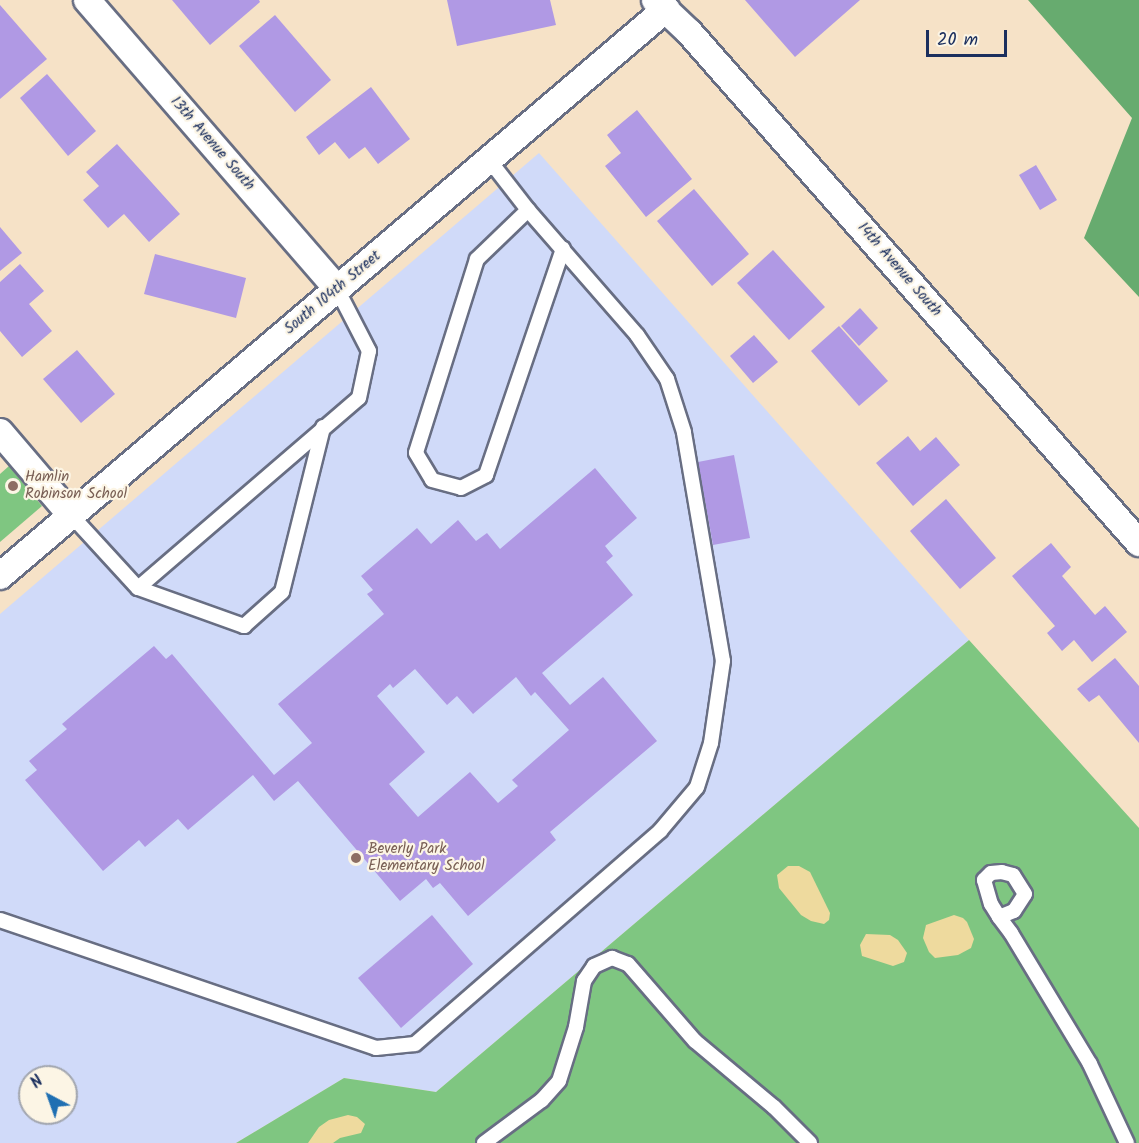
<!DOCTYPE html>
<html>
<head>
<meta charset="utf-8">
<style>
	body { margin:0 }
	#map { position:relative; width:1139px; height:1143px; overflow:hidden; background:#f6e2c7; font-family:Kalam,sans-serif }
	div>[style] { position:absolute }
	.built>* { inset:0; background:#d0daf9 }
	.green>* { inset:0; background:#7fc681 }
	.forest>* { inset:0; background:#67ab6f }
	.sand>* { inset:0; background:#eeda9e }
	.building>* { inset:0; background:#b099e4 }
	.roads { filter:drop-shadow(2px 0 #686e83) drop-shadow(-2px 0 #686e83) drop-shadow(0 2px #686e83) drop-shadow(0 -2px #686e83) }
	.lane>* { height:14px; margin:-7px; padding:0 7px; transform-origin:7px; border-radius:7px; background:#fff }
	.street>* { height:26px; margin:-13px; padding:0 13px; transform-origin:13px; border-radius:13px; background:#fff }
	.dots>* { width:16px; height:16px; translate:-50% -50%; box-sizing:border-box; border:3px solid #fcf5e5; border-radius:50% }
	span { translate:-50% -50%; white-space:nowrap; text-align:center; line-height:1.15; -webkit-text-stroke:4.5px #fcf5e5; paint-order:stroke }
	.street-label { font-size:15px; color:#1b2f5e }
	.education-label { font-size:15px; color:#785e54 }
	.left { translate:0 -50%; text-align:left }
	.north { position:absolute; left:18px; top:1065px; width:60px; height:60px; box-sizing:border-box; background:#fcf5e5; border:2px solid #a2a6af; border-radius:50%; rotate:319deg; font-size:16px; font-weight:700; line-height:24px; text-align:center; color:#1b2f5e }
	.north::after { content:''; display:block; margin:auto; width:21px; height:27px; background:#1f6fb2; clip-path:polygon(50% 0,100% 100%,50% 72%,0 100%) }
	.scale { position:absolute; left:926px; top:30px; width:81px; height:27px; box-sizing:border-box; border:3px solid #1b2f5e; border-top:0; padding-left:8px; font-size:18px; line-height:21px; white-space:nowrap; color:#1b2f5e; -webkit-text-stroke:4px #fcf5e5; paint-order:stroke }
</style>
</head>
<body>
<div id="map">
	<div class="built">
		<i style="clip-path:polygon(evenodd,539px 153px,969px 640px,436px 1092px,344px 1078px,236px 1143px,0 1143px,0 614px,539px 153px,30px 1077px,66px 1077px,66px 1113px,30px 1113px,30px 1077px)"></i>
	</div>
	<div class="green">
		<i style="clip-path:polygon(9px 466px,42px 506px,0 542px,0 474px)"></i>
		<i style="clip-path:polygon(969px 640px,1139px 828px,1139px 1143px,236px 1143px,344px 1078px,436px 1092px)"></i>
	</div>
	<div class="forest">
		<i style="clip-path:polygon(1028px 0,1139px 0,1139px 297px,1084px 238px,1132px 118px)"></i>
	</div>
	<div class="sand">
		<i style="clip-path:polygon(788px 866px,799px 866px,810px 872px,830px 913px,829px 920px,824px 924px,811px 921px,801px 915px,779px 888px,777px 875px)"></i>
		<i style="clip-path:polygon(954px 915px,963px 918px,967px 922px,974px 939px,971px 948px,958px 955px,935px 958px,929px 952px,923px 938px,926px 925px)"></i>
		<i style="clip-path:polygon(866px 934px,890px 935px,898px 940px,907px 953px,904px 962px,893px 966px,862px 956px,860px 945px)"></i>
		<i style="clip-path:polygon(348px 1115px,357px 1117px,365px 1124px,361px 1133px,340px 1138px,333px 1143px,308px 1143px,319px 1127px,329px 1120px)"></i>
	</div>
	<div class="building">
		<i style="clip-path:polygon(172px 0,259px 0,260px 2px,210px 45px)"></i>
		<i style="clip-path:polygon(447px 0,550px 0,556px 25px,457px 46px)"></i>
		<i style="clip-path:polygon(745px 0,860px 0,795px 57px)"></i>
		<i style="clip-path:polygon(0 5px,47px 59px,0 99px)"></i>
		<i style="clip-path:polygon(275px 15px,331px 80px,295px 112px,239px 46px)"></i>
		<i style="clip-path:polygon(47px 74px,96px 131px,68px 156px,20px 98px)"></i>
		<i style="clip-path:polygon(371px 87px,410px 139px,378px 164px,365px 147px,349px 159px,335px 142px,319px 155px,306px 137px)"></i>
		<i style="clip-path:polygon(637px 110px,692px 179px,646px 217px,605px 166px,621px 153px,607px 135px)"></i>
		<i style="clip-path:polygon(117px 144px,180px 214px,149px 242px,124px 214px,108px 228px,83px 200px,99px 186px,86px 172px)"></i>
		<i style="clip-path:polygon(1036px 165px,1057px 200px,1040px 210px,1019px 175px)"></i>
		<i style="clip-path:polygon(694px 189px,749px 254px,712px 286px,657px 221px)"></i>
		<i style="clip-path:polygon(0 227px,22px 253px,0 271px)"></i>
		<i style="clip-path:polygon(773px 250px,825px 307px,789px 340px,737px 283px)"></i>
		<i style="clip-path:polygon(155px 254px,246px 278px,236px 318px,144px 294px)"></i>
		<i style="clip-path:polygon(20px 264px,44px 291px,29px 304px,52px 331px,22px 357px,0 331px,0 282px)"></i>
		<i style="clip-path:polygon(860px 308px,878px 328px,859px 346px,841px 326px)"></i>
		<i style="clip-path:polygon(839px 326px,888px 381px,859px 406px,811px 351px)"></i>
		<i style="clip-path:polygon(754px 335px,778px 362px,753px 383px,730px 356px)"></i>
		<i style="clip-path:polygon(77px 350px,115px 394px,81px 423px,43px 379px)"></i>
		<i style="clip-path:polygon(908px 436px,920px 451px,936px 437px,960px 465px,913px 506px,876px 463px)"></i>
		<i style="clip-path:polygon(734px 455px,750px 538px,713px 545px,698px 462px)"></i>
		<i style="clip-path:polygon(evenodd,595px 468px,637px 518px,605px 546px,613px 556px,606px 562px,633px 595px,542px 673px,570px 705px,603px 677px,657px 741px,550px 832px,556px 840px,468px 916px,440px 883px,433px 888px,426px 879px,400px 901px,298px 781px,274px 801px,253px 775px,188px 830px,178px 819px,145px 847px,139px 840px,103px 871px,25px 780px,37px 770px,29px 761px,67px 729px,62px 724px,154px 646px,166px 659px,172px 654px,274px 775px,312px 743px,278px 704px,384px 614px,367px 594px,373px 590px,361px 576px,417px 528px,431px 544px,458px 520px,476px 541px,487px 533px,500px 549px,595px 468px,415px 669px,447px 705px,457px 696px,473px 714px,516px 677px,531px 696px,535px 692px,569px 730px,512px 780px,518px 786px,498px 803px,470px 772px,418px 817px,389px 784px,425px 752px,377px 696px,390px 684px,393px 688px,415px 669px)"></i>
		<i style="clip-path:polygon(946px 499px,996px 558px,960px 589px,910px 531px)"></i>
		<i style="clip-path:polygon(1051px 543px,1071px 567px,1062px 576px,1095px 615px,1105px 606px,1127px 632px,1092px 662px,1074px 640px,1062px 651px,1047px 633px,1055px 626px,1012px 576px)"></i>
		<i style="clip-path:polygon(1115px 658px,1139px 686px,1139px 743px,1099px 695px,1089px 702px,1077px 689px)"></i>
		<i style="clip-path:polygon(432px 915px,473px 964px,401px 1028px,358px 978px)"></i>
	</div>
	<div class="roads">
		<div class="lane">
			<i style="left:528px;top:210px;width:71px;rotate:136.1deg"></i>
			<i style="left:477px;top:259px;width:203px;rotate:107.5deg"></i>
			<i style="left:416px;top:453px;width:31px;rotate:59deg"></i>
			<i style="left:432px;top:480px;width:30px;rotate:15deg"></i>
			<i style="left:461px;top:488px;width:28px;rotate:-27deg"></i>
			<i style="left:486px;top:475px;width:239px;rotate:-71.2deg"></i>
			<i style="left:71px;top:515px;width:99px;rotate:47.5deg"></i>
			<i style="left:138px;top:588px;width:291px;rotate:-40.7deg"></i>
			<i style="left:359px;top:398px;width:48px;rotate:-78deg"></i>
			<i style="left:369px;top:351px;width:70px;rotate:-117.3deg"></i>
			<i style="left:138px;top:588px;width:113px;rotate:19.7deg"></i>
			<i style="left:244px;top:626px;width:51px;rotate:-41.8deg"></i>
			<i style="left:282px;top:592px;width:170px;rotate:-76deg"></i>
			<i style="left:999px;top:917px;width:16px;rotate:-22deg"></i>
			<i style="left:1014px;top:911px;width:20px;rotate:-57deg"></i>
			<i style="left:1025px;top:894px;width:22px;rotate:-122deg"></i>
			<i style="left:1013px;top:875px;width:11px;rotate:-165deg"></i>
			<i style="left:1002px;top:872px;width:11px;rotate:175deg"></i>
			<i style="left:991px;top:873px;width:10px;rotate:135deg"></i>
			<i style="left:984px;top:880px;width:25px;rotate:74deg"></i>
			<i style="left:991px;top:904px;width:15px;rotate:58deg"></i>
			<i style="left:999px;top:917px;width:20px;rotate:53deg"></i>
			<i style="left:1011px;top:933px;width:153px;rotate:58.9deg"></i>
			<i style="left:1090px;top:1064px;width:87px;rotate:64.9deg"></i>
			<i style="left:0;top:920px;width:397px;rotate:18.8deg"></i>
			<i style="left:376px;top:1048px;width:39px;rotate:-6deg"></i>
			<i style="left:415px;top:1044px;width:325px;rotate:-41deg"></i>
			<i style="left:660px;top:831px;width:57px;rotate:-49.9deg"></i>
			<i style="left:697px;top:787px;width:46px;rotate:-72.3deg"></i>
			<i style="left:711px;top:743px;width:83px;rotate:-81.7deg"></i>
			<i style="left:723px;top:661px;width:232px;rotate:-99.7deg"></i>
			<i style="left:684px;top:432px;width:56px;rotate:-107.8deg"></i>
			<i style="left:667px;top:379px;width:53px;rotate:-124.3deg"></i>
			<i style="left:637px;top:335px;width:166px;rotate:-131.1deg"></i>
			<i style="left:528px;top:210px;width:62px;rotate:-127.8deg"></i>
			<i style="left:484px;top:1143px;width:72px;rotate:-36.6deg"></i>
			<i style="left:542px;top:1100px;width:25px;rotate:-48deg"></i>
			<i style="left:559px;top:1081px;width:57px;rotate:-72.5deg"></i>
			<i style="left:576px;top:1027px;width:47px;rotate:-80.1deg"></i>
			<i style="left:584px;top:981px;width:18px;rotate:-56deg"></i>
			<i style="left:594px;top:966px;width:20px;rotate:-24deg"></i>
			<i style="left:612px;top:958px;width:17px;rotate:21deg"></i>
			<i style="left:628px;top:964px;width:102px;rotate:49deg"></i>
			<i style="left:695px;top:1041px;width:103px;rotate:39.9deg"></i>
			<i style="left:774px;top:1107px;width:51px;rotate:45deg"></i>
		</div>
		<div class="street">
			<i style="left:87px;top:0;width:382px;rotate:49.1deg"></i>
			<i style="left:655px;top:0;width:47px;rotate:43.3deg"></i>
			<i style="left:689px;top:32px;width:681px;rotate:48.63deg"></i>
			<i style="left:0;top:432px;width:109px;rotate:49.5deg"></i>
			<i style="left:0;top:576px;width:875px;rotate:-40.41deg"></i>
		</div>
	</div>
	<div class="dots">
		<i style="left:13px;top:486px;background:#8d6e63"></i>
		<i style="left:356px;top:858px;background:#8d6e63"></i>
	</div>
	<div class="street-label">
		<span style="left:212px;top:144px;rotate:49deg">13th Avenue South</span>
		<span style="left:899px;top:270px;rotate:49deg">14th Avenue South</span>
		<span style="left:333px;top:293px;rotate:-40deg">South 104th Street</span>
	</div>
	<div class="education-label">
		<span class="left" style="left:25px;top:486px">Hamlin<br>Robinson School</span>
		<span class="left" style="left:368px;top:858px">Beverly Park<br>Elementary School</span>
	</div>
	<div class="north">N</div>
	<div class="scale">20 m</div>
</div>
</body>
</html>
